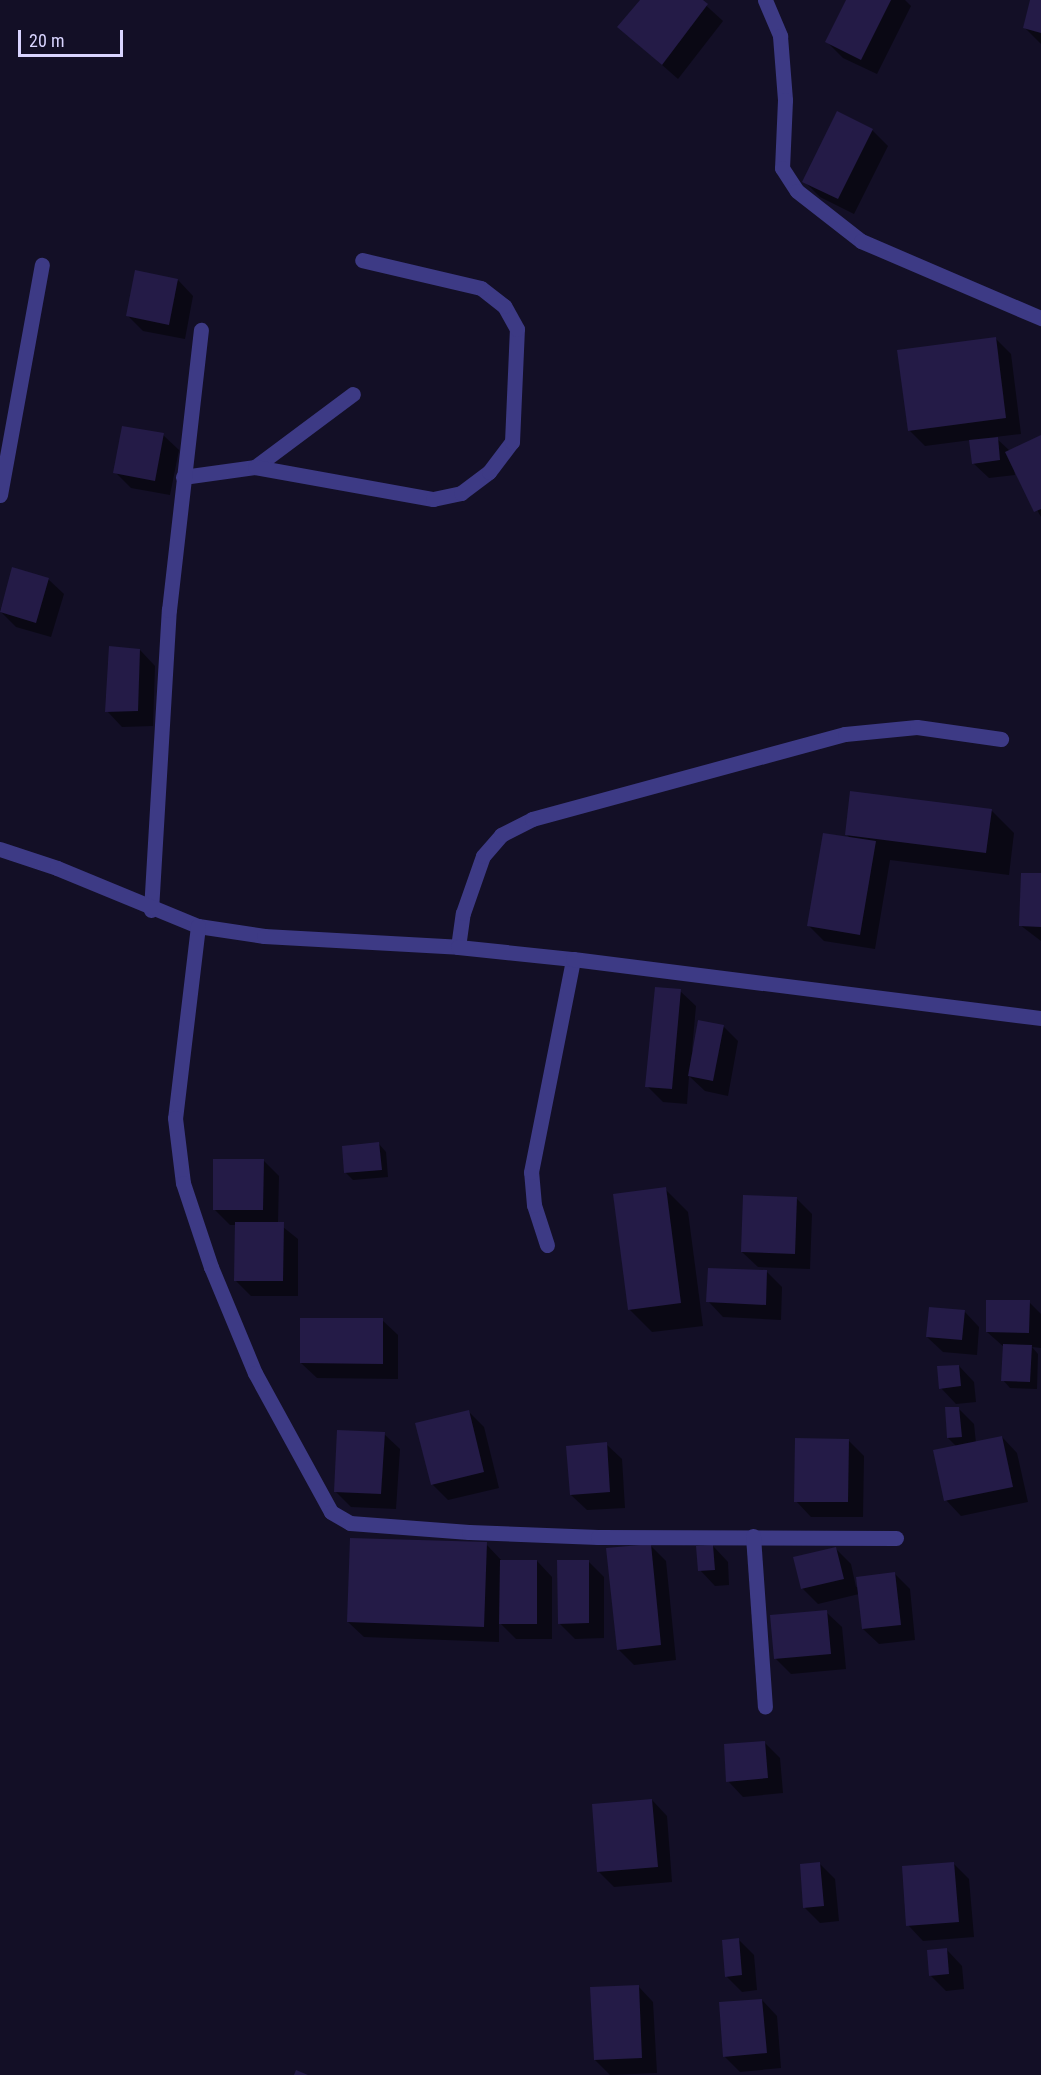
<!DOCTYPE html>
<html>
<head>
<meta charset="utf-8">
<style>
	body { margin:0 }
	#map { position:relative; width:1041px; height:2075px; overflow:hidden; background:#130f26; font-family:"Roboto Condensed",sans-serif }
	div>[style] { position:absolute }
	.shadow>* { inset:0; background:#0007 }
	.building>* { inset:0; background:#241b47 }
	.lane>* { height:15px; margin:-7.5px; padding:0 7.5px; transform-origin:7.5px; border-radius:7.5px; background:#3d3a85 }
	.street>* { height:15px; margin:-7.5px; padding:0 7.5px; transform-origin:7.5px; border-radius:7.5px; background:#3d3a85 }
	span { translate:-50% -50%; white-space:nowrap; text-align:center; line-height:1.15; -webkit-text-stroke:5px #130f26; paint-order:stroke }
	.scale { position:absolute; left:18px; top:30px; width:105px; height:27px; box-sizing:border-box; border:3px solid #d9d4ff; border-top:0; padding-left:8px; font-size:18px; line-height:21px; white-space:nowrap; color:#d9d4ff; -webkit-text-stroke:4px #130f26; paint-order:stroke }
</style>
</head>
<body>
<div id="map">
	<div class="shadow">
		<i style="clip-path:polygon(642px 0,700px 0,723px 21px,678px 79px,619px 27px)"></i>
		<i style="clip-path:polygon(848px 0,905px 0,911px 6px,877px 74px,843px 58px,827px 42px)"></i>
		<i style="clip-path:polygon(1032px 0,1041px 0,1041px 44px,1025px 28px)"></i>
		<i style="clip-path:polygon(872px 130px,888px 146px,854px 214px,820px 197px,804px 181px)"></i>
		<i style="clip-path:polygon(178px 280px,193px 296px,185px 339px,143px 331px,127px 315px)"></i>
		<i style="clip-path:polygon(996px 339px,1011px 354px,1021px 434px,995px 437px,1010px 451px,1041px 436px,1041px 517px,1014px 469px,1015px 475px,989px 478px,973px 463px,971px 440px,925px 446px,909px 430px)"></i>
		<i style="clip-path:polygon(163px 435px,179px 450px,170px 495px,131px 488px,115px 472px)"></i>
		<i style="clip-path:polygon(13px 569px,48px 579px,64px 594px,51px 637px,16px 627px,0 611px)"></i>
		<i style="clip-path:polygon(140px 650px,155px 666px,153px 726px,122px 727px,107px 711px)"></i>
		<i style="clip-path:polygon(992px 811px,1014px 833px,1009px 875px,890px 860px,875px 949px,824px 941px,809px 926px,851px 839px,846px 834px)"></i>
		<i style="clip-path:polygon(1041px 875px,1041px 941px,1020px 925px)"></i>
		<i style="clip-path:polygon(680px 991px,696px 1006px,692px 1050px,723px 1026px,738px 1041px,728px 1096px,705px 1091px,689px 1076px,687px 1104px,663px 1102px,647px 1086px)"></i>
		<i style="clip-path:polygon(379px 1144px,386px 1152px,388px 1177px,353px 1180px,345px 1172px)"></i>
		<i style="clip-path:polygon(263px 1160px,279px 1176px,278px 1223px,298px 1239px,298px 1296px,251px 1296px,236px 1281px,236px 1225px,230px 1225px,214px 1209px)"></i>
		<i style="clip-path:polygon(665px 1189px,688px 1212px,703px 1326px,652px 1332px,629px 1309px)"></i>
		<i style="clip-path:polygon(796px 1198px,812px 1214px,810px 1269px,758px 1267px,742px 1252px)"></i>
		<i style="clip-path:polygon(767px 1272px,782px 1287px,781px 1320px,723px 1317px,708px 1301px)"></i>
		<i style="clip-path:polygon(1029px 1302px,1041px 1314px,1041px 1348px,1032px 1347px,1038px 1354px,1037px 1389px,1010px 1388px,1003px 1380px,1004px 1347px,987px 1332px)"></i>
		<i style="clip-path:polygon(964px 1311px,979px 1327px,977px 1355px,943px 1352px,927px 1337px)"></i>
		<i style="clip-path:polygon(382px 1320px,398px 1335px,398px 1379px,317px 1378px,301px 1363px)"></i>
		<i style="clip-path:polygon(959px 1366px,974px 1382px,976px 1402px,956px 1404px,941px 1388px)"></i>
		<i style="clip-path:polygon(958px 1408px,974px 1424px,976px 1443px,1002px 1437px,1017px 1453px,1028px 1502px,961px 1516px,946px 1500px,957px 1447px,948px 1438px)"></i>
		<i style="clip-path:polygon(468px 1411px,484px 1427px,499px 1488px,448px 1500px,432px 1484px)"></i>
		<i style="clip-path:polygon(384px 1434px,400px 1449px,396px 1509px,351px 1507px,335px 1491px)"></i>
		<i style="clip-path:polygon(848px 1440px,864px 1456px,863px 1517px,811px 1517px,796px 1501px)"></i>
		<i style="clip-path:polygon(606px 1444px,622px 1459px,625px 1508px,587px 1510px,571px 1495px)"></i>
		<i style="clip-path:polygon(486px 1544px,502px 1561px,537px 1561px,552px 1577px,552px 1639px,516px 1639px,499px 1622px,499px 1642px,364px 1637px,348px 1622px)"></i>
		<i style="clip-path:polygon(650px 1545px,666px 1561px,676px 1660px,634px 1665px,618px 1649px)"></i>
		<i style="clip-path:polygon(713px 1546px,728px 1562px,729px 1585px,715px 1586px,700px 1570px)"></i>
		<i style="clip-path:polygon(836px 1549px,851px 1564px,856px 1587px,894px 1573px,910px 1589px,915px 1640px,879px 1644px,863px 1629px,859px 1594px,818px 1604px,802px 1588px)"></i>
		<i style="clip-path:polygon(588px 1561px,604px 1577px,604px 1638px,575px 1639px,560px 1624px)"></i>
		<i style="clip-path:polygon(826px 1612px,842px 1627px,846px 1669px,791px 1674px,775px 1658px)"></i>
		<i style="clip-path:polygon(764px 1742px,780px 1758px,783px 1793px,743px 1797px,728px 1781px)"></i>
		<i style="clip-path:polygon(652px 1800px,667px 1816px,672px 1882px,614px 1887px,598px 1871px)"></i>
		<i style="clip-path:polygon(953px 1863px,969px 1879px,974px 1937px,923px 1941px,908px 1925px)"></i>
		<i style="clip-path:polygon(820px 1864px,835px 1879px,839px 1921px,820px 1923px,805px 1908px)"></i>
		<i style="clip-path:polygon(739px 1940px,754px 1955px,757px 1990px,742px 1992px,726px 1976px)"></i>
		<i style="clip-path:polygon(947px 1950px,962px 1966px,964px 1989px,946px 1991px,930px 1975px)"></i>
		<i style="clip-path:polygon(638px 1986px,653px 2002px,657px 2073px,610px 2075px,595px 2060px)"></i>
		<i style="clip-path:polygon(762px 2000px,777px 2016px,781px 2068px,740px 2072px,724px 2056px)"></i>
	</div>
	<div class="building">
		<i style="clip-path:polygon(640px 0,703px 0,708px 4px,662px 65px,617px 27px)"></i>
		<i style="clip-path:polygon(846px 0,891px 0,861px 60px,825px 42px)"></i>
		<i style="clip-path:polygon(1030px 0,1041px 0,1041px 33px,1023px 28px)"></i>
		<i style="clip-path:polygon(837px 111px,873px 129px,838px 199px,802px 182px)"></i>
		<i style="clip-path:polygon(135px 270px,178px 279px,169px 325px,126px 316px)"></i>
		<i style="clip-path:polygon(996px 337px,1006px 418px,908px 431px,897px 350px)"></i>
		<i style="clip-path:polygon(122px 426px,164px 433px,155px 481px,113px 473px)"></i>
		<i style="clip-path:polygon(1041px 435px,1041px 509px,1034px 512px,1005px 452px)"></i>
		<i style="clip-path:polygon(998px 437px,1000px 460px,972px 464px,969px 440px)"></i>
		<i style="clip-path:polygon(12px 567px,49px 578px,36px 623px,0 612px)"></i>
		<i style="clip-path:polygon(109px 646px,140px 649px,138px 711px,105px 712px)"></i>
		<i style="clip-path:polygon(850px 791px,992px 809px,986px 853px,845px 835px)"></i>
		<i style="clip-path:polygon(823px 833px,876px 841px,860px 935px,807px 926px)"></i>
		<i style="clip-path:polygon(1021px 873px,1041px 873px,1041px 927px,1019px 926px)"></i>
		<i style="clip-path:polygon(655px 987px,681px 989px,672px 1089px,645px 1087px)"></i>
		<i style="clip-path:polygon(698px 1020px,724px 1025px,713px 1081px,688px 1076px)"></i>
		<i style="clip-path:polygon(379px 1142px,382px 1170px,344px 1173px,342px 1146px)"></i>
		<i style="clip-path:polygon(213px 1159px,264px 1159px,263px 1210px,213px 1210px)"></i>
		<i style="clip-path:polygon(666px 1187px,681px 1303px,628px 1310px,613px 1194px)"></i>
		<i style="clip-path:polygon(743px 1195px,797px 1197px,795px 1254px,741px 1252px)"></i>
		<i style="clip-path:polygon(235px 1222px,284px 1222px,283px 1281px,234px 1281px)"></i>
		<i style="clip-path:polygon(708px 1268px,767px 1270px,766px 1305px,706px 1302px)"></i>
		<i style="clip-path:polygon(986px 1300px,1030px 1300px,1029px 1333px,986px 1332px)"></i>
		<i style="clip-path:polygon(929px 1307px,965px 1310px,962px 1340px,926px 1337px)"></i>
		<i style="clip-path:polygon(300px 1318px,383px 1318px,383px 1364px,300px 1363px)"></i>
		<i style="clip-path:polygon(1003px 1344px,1032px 1345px,1030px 1382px,1001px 1381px)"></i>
		<i style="clip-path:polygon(959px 1365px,961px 1386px,939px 1389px,937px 1366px)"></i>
		<i style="clip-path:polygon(945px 1407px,959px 1407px,962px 1437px,947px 1438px)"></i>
		<i style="clip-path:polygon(469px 1410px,484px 1472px,431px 1485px,415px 1423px)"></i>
		<i style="clip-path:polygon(337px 1430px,385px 1432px,381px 1494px,334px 1492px)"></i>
		<i style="clip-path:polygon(1002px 1436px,1013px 1487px,944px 1501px,933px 1450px)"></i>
		<i style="clip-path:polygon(795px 1438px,849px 1439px,848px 1502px,794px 1502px)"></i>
		<i style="clip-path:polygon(607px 1442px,610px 1492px,570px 1495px,566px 1446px)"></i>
		<i style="clip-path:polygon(350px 1538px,487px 1542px,484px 1627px,347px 1622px)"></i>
		<i style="clip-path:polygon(651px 1544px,661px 1645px,617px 1650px,606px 1548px)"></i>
		<i style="clip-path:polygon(713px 1545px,715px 1570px,698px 1571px,696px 1546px)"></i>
		<i style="clip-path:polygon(836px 1547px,844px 1579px,801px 1589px,793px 1557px)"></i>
		<i style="clip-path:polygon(500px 1560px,537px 1560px,537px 1624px,499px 1624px)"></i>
		<i style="clip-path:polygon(557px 1560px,589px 1560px,589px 1623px,558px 1624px)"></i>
		<i style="clip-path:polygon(895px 1572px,901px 1625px,862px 1629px,856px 1577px)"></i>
		<i style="clip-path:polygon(827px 1610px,831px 1654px,774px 1659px,770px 1615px)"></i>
		<i style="clip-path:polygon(765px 1741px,768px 1778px,726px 1782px,724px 1744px)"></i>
		<i style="clip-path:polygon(652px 1799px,658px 1867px,597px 1872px,592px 1804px)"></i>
		<i style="clip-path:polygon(820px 1862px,824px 1906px,803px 1908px,800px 1864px)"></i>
		<i style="clip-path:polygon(954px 1862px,959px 1922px,906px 1926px,902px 1866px)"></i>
		<i style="clip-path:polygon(739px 1938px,742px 1975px,725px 1977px,722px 1940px)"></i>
		<i style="clip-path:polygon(947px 1948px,949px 1974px,929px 1976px,927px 1950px)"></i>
		<i style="clip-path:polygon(639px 1985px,642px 2058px,594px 2060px,590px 1987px)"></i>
		<i style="clip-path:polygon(762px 1999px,767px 2053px,723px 2057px,719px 2002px)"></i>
		<i style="clip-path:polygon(296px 2070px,308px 2075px,294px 2075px)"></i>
	</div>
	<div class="lane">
		<i style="left:765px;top:0;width:39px;rotate:67deg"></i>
		<i style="left:780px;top:36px;width:64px;rotate:85.5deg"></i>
		<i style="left:785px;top:100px;width:68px;rotate:92.5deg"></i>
		<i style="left:782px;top:168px;width:27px;rotate:57deg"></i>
		<i style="left:797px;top:191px;width:81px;rotate:38deg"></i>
		<i style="left:861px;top:241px;width:196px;rotate:23.2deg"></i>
		<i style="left:255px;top:467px;width:122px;rotate:-36.7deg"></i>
		<i style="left:183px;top:477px;width:73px;rotate:-7.9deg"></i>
		<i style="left:255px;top:467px;width:181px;rotate:10.2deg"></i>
		<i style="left:433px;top:499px;width:29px;rotate:-12deg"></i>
		<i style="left:461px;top:493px;width:35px;rotate:-37deg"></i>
		<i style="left:489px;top:472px;width:38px;rotate:-53deg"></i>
		<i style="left:512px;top:442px;width:113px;rotate:-87.5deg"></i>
		<i style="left:517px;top:329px;width:26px;rotate:-119deg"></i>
		<i style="left:504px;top:306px;width:29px;rotate:-142deg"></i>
		<i style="left:481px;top:288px;width:122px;rotate:-166.8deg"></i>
		<i style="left:151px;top:910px;width:301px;rotate:-86.6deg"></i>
		<i style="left:169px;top:610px;width:282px;rotate:-83.5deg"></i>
		<i style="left:458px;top:947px;width:34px;rotate:-82deg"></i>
		<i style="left:463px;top:913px;width:60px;rotate:-70.7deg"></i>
		<i style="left:483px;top:856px;width:28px;rotate:-49deg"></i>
		<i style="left:501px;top:835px;width:35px;rotate:-27deg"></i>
		<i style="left:532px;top:819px;width:324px;rotate:-15.2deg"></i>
		<i style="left:845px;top:734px;width:72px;rotate:-5.6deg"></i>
		<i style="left:917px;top:727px;width:85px;rotate:8.1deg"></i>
		<i style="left:547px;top:1245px;width:42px;rotate:-108deg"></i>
		<i style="left:534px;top:1205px;width:33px;rotate:-95deg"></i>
		<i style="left:531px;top:1172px;width:217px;rotate:-78.8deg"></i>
	</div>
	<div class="street">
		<i style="left:0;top:495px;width:234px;rotate:-79.7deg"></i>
		<i style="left:0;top:849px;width:60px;rotate:18.4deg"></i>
		<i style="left:57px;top:868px;width:152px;rotate:22.4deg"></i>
		<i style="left:198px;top:926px;width:67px;rotate:8.6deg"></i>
		<i style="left:264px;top:936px;width:194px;rotate:3.2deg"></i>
		<i style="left:458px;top:947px;width:116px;rotate:6deg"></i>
		<i style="left:573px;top:959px;width:472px;rotate:7.2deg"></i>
		<i style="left:198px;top:926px;width:193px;rotate:96.8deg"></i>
		<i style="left:175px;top:1118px;width:65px;rotate:83deg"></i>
		<i style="left:183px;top:1183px;width:89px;rotate:71.6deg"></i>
		<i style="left:211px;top:1267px;width:115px;rotate:67.5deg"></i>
		<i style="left:255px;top:1373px;width:158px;rotate:61.3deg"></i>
		<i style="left:331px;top:1512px;width:22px;rotate:30deg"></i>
		<i style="left:350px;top:1523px;width:119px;rotate:4.3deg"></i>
		<i style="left:469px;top:1532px;width:129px;rotate:2.2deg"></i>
		<i style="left:598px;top:1537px;width:298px;rotate:0.2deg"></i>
		<i style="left:753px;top:1536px;width:171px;rotate:86deg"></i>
	</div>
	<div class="scale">20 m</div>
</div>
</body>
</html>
